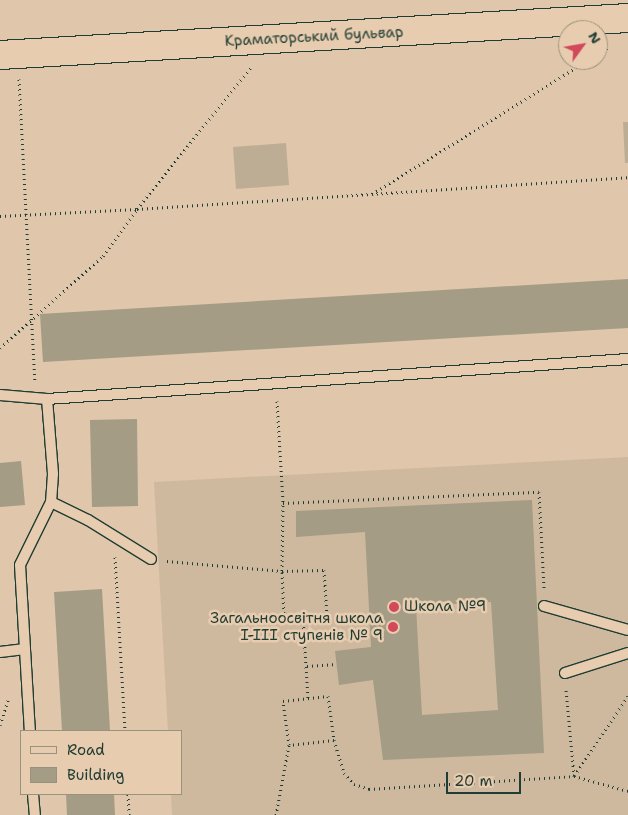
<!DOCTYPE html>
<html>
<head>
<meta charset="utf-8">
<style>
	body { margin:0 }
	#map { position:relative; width:628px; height:815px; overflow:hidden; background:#e0c6aa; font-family:"Shantell Sans",sans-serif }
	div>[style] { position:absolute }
	.built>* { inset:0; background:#ceb99f }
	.green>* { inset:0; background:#bdad94 }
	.building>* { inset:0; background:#a49c85 }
	.path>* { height:3px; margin-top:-1.5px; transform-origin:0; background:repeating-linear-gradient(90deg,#1f3d34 0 1px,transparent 0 5px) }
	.roads { filter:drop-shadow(1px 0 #1f3d34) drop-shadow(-1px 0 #1f3d34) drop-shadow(0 1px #1f3d34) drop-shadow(0 -1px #1f3d34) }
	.lane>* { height:10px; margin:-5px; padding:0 5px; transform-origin:5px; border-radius:5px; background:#e8ccaf }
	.secondary>* { height:28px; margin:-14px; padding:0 14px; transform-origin:14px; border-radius:14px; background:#e8ccaf }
	.dots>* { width:14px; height:14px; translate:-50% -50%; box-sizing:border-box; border:2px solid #e8ccaf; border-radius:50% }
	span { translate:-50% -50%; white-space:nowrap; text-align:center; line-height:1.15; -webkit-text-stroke:5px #e8ccaf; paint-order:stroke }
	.street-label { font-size:15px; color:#1f3d34 }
	.poi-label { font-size:15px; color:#1f3d34 }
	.left { translate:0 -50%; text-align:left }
	.right { translate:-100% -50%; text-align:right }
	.legend { position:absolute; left:20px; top:730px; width:162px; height:65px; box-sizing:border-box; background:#e8ccaf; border:1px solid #98937e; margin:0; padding:6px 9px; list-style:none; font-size:15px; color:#1f3d34 }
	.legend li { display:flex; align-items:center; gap:10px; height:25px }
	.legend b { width:25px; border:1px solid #98937e }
	.north { position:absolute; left:558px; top:20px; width:50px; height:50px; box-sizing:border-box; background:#e8ccaf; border:1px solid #98937e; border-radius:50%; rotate:58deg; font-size:14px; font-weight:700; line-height:20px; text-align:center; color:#1f3d34 }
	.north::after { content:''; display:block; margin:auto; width:18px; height:22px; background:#d1495b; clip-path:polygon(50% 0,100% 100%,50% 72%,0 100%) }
	.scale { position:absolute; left:446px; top:772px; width:75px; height:22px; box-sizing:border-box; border:2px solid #1f3d34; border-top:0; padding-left:6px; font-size:15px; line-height:18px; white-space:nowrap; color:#1f3d34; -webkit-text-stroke:4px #e8ccaf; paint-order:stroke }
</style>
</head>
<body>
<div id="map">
	<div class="built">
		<i style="clip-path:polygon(628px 457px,628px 815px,172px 815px,171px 794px,181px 794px,181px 731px,168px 731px,154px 482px)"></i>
	</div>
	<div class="green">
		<i style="clip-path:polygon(623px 122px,628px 122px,628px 163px,625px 163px)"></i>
		<i style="clip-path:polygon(286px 143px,289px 185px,236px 189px,233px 147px)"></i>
	</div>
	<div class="building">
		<i style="clip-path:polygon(628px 279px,628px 328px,43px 362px,40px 314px)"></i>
		<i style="clip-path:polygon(137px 419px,138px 506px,92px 507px,90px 420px)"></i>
		<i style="clip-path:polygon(21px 461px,25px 505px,0 507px,0 463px)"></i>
		<i style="clip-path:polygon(evenodd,532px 500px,544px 753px,383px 760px,373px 680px,339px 685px,335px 651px,371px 647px,365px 532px,296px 537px,296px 511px,532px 500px,491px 602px,498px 710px,422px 715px,416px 606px,491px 602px)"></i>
		<i style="clip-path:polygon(102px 589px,110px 731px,62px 731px,54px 592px)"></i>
		<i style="clip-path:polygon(66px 794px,114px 794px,115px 815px,67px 815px)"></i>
	</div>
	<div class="path">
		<i style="left:598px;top:54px;width:14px;rotate:-34deg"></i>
		<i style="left:19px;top:79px;width:301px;rotate:87deg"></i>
		<i style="left:372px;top:194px;width:254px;rotate:-31.8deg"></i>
		<i style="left:0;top:216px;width:137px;rotate:-2.9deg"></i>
		<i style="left:137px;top:209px;width:492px;rotate:-3.7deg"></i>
		<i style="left:0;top:348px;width:138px;rotate:-41.8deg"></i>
		<i style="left:103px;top:256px;width:58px;rotate:-54.1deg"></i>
		<i style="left:137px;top:209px;width:182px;rotate:-51.2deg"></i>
		<i style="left:277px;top:401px;width:102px;rotate:86.6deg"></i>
		<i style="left:115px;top:557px;width:174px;rotate:86.7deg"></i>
		<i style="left:167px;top:561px;width:115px;rotate:5deg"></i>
		<i style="left:282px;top:571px;width:68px;rotate:-89.2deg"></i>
		<i style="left:283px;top:503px;width:256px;rotate:-2.5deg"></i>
		<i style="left:539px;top:492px;width:97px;rotate:87deg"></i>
		<i style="left:324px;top:570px;width:46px;rotate:86.3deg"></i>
		<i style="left:327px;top:616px;width:43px;rotate:177.3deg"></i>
		<i style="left:284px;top:618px;width:47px;rotate:-92.4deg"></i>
		<i style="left:282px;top:571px;width:42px;rotate:-1.4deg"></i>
		<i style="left:303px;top:617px;width:81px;rotate:86.5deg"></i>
		<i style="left:307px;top:666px;width:30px;rotate:-4deg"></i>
		<i style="left:328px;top:696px;width:44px;rotate:82.2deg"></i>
		<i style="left:334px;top:740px;width:45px;rotate:173.7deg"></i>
		<i style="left:289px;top:745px;width:44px;rotate:-97.8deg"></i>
		<i style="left:283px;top:701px;width:45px;rotate:-6.3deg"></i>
		<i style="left:628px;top:696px;width:97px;rotate:124deg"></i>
		<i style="left:574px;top:776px;width:56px;rotate:15.5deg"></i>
		<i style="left:0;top:725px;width:29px;rotate:-72deg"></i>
		<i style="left:334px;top:740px;width:34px;rotate:73deg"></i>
		<i style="left:344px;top:773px;width:15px;rotate:48deg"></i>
		<i style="left:354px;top:784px;width:16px;rotate:18deg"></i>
		<i style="left:369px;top:789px;width:205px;rotate:-3.6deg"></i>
		<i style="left:574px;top:776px;width:87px;rotate:-95.3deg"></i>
		<i style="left:128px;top:794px;width:21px;rotate:87deg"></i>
		<i style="left:276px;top:815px;width:71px;rotate:-79.5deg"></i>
	</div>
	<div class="roads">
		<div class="lane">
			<i style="left:0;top:395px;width:47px;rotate:4.9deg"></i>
			<i style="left:47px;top:399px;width:75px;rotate:85.4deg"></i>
			<i style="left:53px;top:474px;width:28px;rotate:94deg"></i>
			<i style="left:51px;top:502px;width:70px;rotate:116.2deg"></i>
			<i style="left:20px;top:565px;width:166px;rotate:86.6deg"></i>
			<i style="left:47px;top:399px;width:582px;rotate:-3.94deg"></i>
			<i style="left:51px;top:502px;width:41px;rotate:25.9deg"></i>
			<i style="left:88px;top:520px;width:74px;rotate:31.8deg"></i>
			<i style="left:544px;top:606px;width:87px;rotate:15.9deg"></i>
			<i style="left:0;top:652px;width:25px;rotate:-7deg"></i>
			<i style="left:565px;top:673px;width:66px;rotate:-17.6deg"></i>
			<i style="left:33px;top:794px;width:21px;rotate:85deg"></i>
		</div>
		<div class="secondary">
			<i style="left:0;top:55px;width:629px;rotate:-3.37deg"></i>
		</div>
	</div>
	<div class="dots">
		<i style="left:394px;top:607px;background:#d1495b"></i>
		<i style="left:393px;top:627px;background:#d1495b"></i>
	</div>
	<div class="street-label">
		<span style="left:314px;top:37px;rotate:-3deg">Краматорський бульвар</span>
	</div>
	<div class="poi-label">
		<span class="left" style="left:404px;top:607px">Школа №9</span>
		<span class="right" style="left:383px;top:627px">Загальноосвітня школа<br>І-ІІІ ступенів № 9</span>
	</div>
	<ul class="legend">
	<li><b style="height:6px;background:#e8ccaf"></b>Road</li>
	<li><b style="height:14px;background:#a49c85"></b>Building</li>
	</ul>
	<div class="north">N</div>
	<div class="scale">20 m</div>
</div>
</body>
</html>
